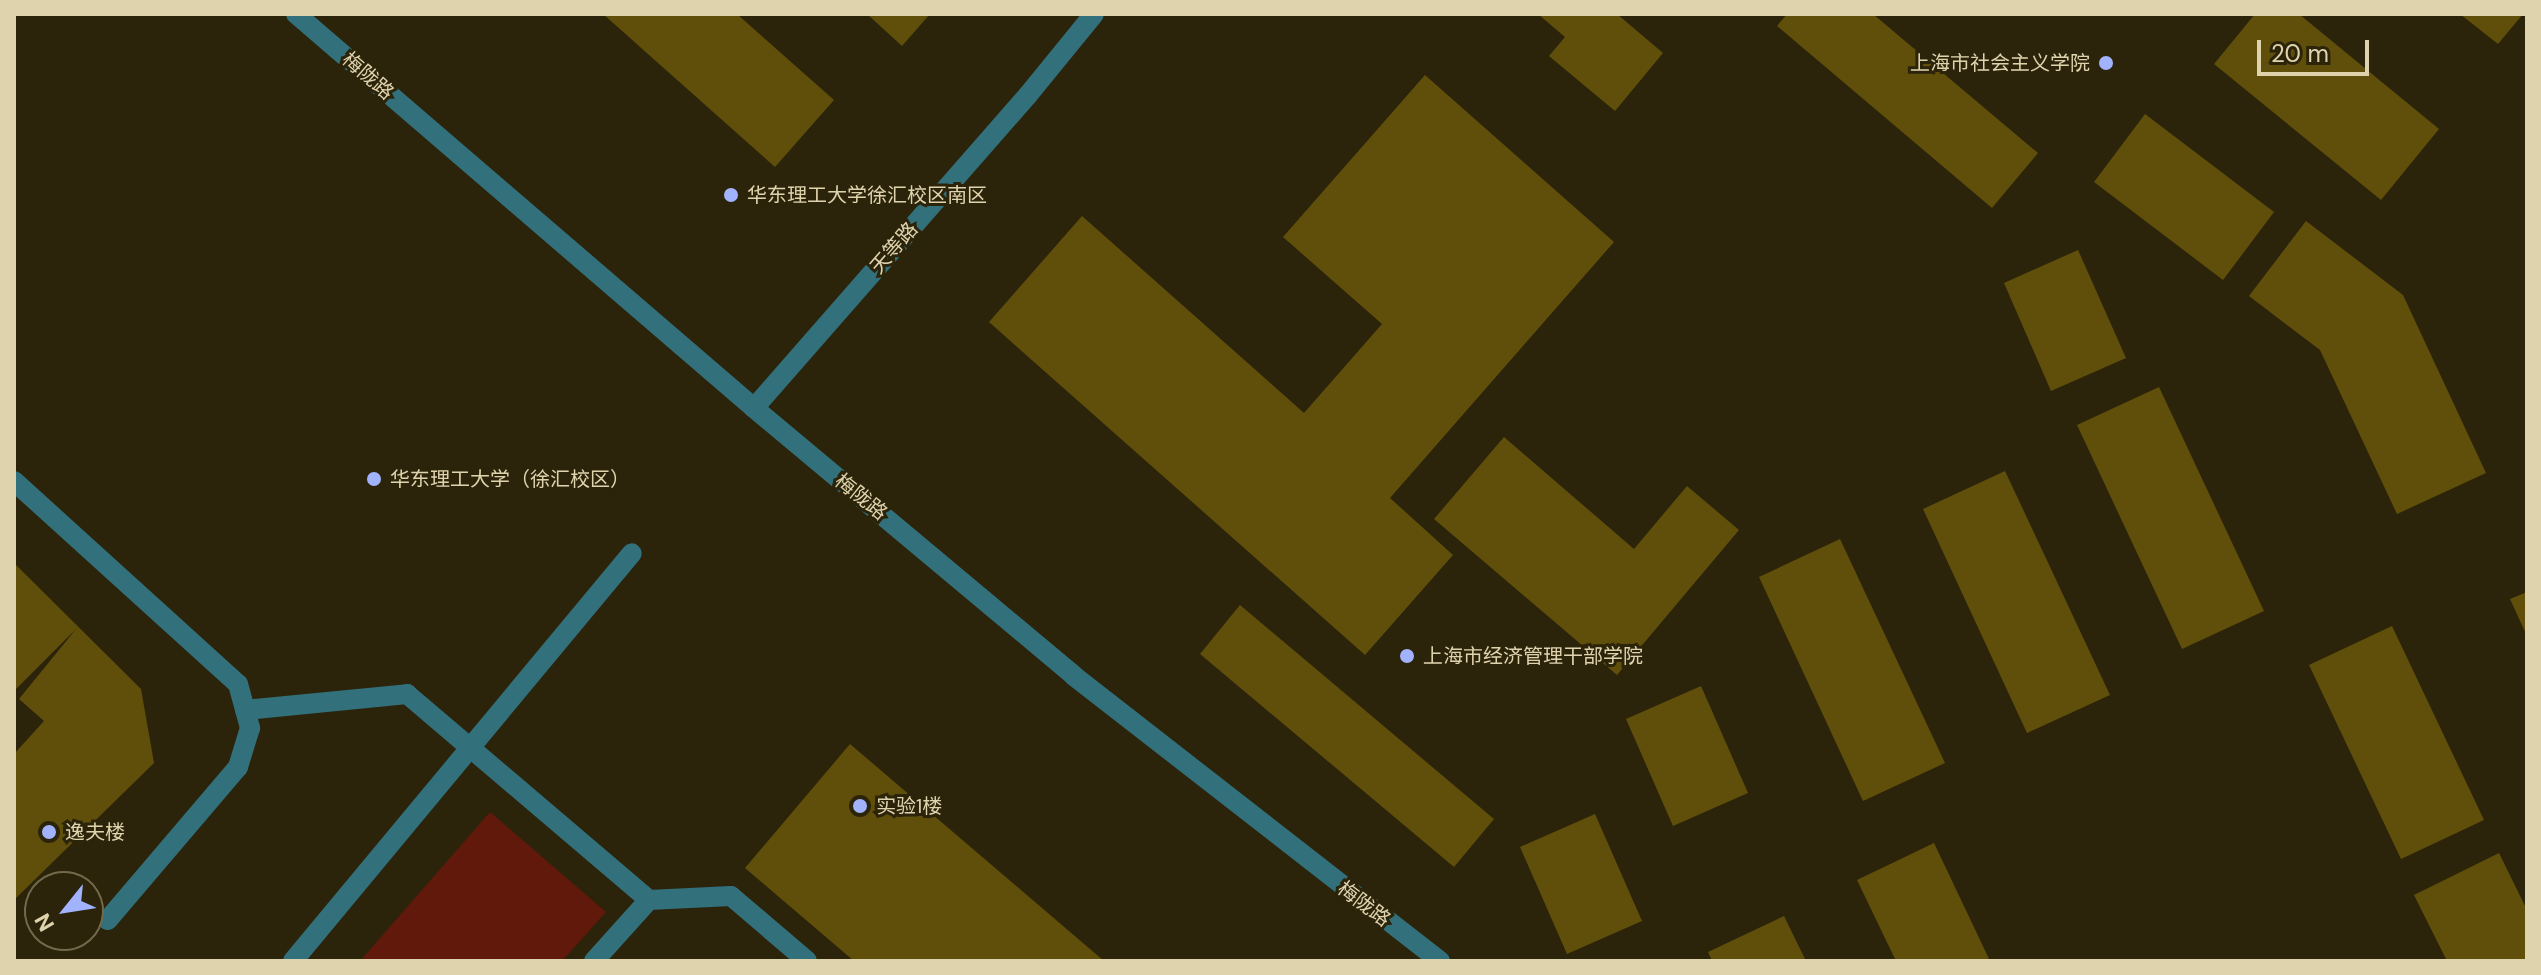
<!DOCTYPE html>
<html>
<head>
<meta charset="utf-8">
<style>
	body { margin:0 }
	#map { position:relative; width:2541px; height:975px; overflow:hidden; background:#2b240a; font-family:"DM Sans","Noto Sans SC",sans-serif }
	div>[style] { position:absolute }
	.green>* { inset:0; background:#61190b }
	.building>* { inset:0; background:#604f0a }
	.minor>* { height:20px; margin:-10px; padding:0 10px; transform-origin:10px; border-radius:10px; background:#32707c }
	.dots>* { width:22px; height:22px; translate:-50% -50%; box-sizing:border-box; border:4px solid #2b240a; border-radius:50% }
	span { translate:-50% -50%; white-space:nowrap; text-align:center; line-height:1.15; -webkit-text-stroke:6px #2b240a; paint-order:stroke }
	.poi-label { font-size:20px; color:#dfd3ad }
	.right { translate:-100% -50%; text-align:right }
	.left { translate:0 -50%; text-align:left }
	.street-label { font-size:20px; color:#dfd3ad }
	.frame { position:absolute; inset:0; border:16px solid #dfd3ad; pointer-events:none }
	.north { position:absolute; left:24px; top:871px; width:80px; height:80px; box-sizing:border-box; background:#2b240a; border:2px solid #736a4b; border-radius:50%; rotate:240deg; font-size:22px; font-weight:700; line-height:32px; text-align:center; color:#dfd3ad }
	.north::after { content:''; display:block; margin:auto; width:28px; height:36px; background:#a1b3fd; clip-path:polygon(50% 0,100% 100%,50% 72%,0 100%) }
	.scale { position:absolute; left:2257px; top:40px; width:112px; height:36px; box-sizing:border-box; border:4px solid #dfd3ad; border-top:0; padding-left:10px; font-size:24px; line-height:28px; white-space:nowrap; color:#dfd3ad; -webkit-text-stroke:6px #2b240a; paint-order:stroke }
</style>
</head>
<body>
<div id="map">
	<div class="green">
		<i style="clip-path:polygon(490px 812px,606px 912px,562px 961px,360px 961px)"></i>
	</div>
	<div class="building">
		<i style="clip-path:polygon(603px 14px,737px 14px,834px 100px,775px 167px)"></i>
		<i style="clip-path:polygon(867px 14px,930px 14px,902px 46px)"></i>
		<i style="clip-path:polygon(1538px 14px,1617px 14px,1663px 53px,1615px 111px,1549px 56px,1565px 37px)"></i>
		<i style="clip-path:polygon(1787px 14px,1873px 14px,2038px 153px,1992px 208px,1777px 26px)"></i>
		<i style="clip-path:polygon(2255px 14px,2299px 14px,2439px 129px,2381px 200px,2214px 64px)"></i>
		<i style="clip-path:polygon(2460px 14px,2523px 14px,2498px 44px)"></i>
		<i style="clip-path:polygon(1425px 75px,1614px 242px,1390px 498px,1453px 555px,1365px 655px,989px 322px,1082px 216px,1304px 413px,1382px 324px,1283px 237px)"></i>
		<i style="clip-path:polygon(2145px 114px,2274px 212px,2223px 280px,2094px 182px)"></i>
		<i style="clip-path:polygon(2306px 221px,2403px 295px,2486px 473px,2397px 514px,2320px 350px,2249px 296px)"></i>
		<i style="clip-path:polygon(2078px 250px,2126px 358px,2051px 391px,2004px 283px)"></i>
		<i style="clip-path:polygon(2159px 387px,2264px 611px,2182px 649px,2077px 425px)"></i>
		<i style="clip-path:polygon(1504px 437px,1634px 549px,1687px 486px,1739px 530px,1617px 675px,1434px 519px)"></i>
		<i style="clip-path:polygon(2005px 471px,2110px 695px,2027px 733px,1923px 509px)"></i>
		<i style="clip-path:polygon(1840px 539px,1945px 763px,1863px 801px,1759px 577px)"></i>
		<i style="clip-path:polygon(14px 563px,141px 689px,154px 763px,14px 900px,14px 754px,44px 721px,19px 699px,76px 629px,14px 691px)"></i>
		<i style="clip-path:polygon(2527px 592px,2527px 636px,2510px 599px)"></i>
		<i style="clip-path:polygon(1240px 605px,1494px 819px,1454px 867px,1200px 654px)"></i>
		<i style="clip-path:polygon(2392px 626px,2484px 820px,2401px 859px,2309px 665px)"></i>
		<i style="clip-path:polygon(1701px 686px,1748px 793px,1673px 826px,1626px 719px)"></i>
		<i style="clip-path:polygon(850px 744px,1104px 961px,854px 961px,745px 868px)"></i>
		<i style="clip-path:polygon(1595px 814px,1642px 921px,1567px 954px,1520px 847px)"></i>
		<i style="clip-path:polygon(1934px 843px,1990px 961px,1896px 961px,1857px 880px)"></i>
		<i style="clip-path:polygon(2499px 853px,2527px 910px,2527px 961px,2447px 961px,2414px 895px)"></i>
		<i style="clip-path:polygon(1784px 916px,1806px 961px,1712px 961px,1708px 952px)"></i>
	</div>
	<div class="minor">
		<i style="left:296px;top:14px;width:604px;rotate:40.7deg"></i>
		<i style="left:754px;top:408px;width:417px;rotate:39.9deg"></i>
		<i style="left:1074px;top:676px;width:464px;rotate:37.9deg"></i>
		<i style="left:754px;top:408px;width:416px;rotate:-48.8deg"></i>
		<i style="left:1028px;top:95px;width:104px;rotate:-50.8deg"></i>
		<i style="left:14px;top:481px;width:302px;rotate:42.2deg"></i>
		<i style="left:238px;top:684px;width:46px;rotate:74.7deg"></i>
		<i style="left:250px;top:728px;width:41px;rotate:107.1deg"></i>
		<i style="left:238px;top:767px;width:201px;rotate:130.4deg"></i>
		<i style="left:245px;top:710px;width:163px;rotate:-5.6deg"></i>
		<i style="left:407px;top:694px;width:318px;rotate:40.4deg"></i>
		<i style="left:649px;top:900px;width:82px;rotate:-2.8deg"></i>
		<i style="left:731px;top:896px;width:100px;rotate:40.5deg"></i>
		<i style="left:293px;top:961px;width:530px;rotate:-50.28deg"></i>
		<i style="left:594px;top:961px;width:82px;rotate:-48deg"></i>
	</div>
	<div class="dots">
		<i style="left:2106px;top:63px;background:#a1b3fd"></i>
		<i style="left:731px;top:195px;background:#a1b3fd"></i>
		<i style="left:374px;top:479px;background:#a1b3fd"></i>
		<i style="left:1407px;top:656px;background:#a1b3fd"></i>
		<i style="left:860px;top:806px;background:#a1b3fd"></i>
		<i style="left:49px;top:832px;background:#a1b3fd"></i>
	</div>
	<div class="poi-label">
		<span class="right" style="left:2090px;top:63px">上海市社会主义学院</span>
		<span class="left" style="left:747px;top:195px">华东理工大学徐汇校区南区</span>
		<span class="left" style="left:390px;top:479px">华东理工大学（徐汇校区）</span>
		<span class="left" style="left:1423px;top:656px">上海市经济管理干部学院</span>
		<span class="left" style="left:876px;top:806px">实验1楼</span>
		<span class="left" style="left:65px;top:832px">逸夫楼</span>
	</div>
	<div class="street-label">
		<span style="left:368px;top:76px;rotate:41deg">梅陇路</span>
		<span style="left:894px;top:248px;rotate:-49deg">天等路</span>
		<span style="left:861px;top:497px;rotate:39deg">梅陇路</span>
		<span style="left:1364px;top:904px;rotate:37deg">梅陇路</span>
	</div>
	<div class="frame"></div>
	<div class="north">N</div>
	<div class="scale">20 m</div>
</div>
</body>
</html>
